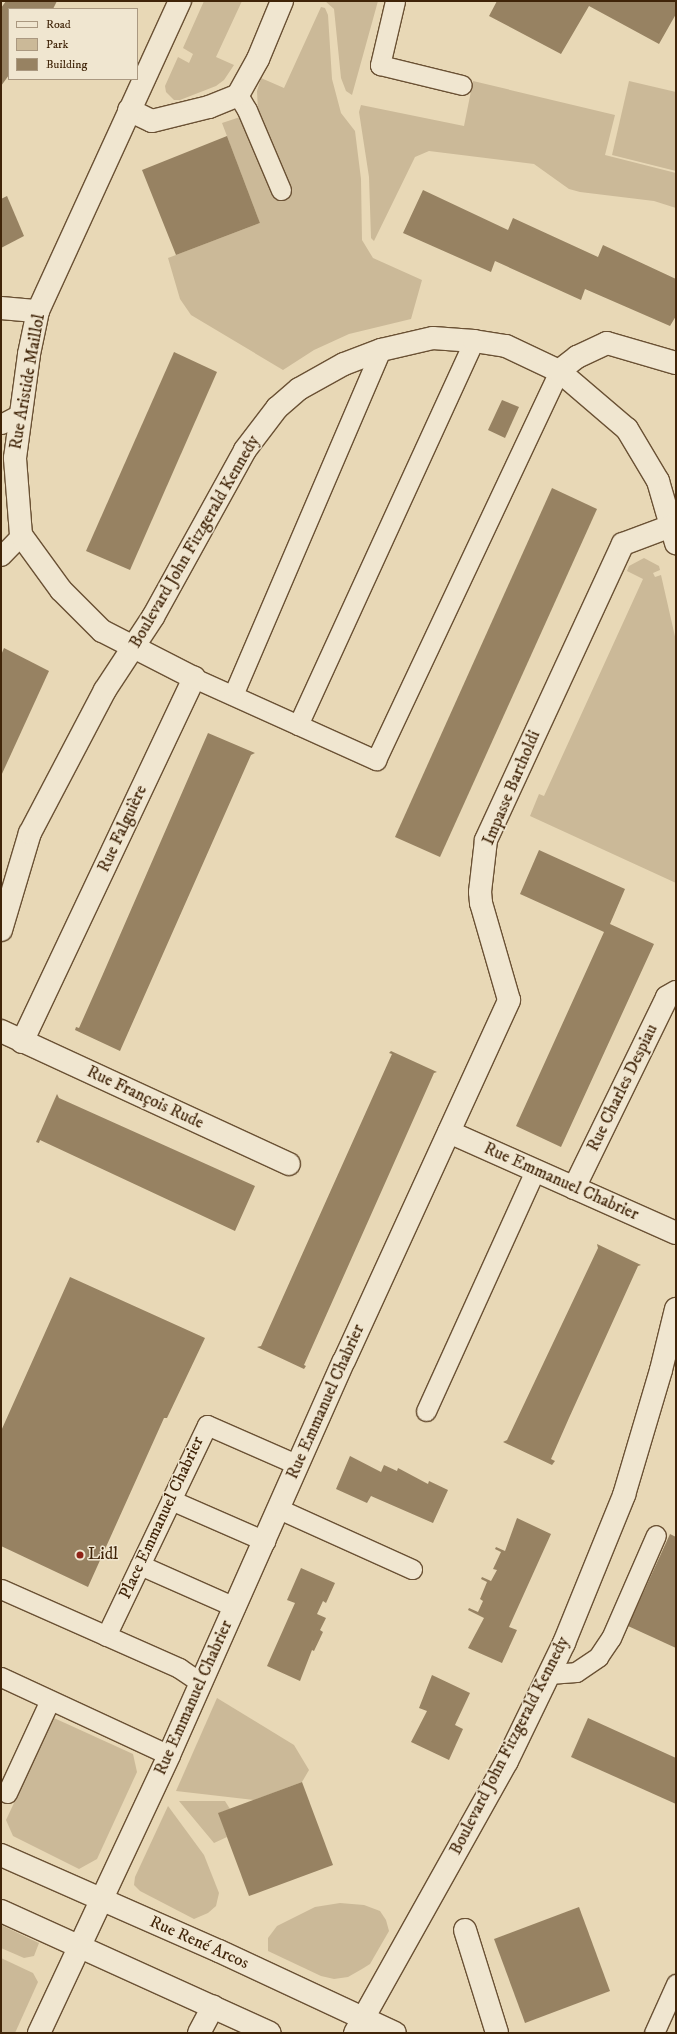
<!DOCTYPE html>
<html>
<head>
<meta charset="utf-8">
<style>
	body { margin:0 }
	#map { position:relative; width:677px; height:2034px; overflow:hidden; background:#e8d8b6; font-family:"IM FELL DW Pica",serif }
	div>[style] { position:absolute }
	.green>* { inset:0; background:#cbb998 }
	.building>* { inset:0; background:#978262 }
	.roads { filter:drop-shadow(1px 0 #6a5134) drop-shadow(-1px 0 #6a5134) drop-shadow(0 1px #6a5134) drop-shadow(0 -1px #6a5134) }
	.service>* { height:19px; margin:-9.5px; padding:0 9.5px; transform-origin:9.5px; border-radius:9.5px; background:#f0e6d0 }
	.pedestrian>* { height:22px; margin:-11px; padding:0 11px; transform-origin:11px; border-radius:11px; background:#f0e6d0 }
	.minor>* { height:22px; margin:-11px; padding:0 11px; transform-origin:11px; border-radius:11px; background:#f0e6d0 }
	.tertiary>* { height:22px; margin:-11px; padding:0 11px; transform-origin:11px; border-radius:11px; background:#f0e6d0 }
	.dots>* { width:11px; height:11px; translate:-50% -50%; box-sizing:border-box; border:2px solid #f0e6d0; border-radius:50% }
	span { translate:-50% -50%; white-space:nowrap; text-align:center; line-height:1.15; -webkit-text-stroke:3px #f0e6d0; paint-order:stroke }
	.street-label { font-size:17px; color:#402408 }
	.poi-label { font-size:17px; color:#402408 }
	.left { translate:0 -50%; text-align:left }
	.frame { position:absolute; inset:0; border:2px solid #402408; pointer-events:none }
	.legend { position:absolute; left:8px; top:8px; width:130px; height:72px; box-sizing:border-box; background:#f0e6d0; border:1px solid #aa9880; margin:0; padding:5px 7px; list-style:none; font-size:12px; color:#402408 }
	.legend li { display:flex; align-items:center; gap:8px; height:20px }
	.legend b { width:20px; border:1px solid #aa9880 }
</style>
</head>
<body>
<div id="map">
	<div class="green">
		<i style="clip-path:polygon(204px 1px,242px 1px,216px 57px,234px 65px,224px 80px,216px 86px,180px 100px,174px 100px,166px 92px,165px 86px,178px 57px,189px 63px,193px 54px,183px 48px)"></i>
		<i style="clip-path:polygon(325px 1px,378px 1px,352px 95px,346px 91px,341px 78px,334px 9px)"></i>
		<i style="clip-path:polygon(321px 7px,325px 8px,328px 15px,332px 79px,341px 113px,355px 131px,361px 179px,362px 240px,373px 258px,422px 280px,411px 319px,349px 334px,314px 350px,283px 370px,191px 315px,180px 299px,168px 258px,260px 223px,222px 123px,258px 111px,257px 91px,261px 78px,284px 88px)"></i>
		<i style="clip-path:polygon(473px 81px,615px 115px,605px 155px,676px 173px,676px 208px,654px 201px,580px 192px,569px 189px,534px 164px,429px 151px,415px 157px,374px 241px,371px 238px,369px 177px,359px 112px,361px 105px,464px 126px)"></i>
		<i style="clip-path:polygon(629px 81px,676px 92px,676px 171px,612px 155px)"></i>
		<i style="clip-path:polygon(644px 558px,659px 566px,660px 570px,653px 573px,655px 577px,661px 575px,676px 641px,676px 883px,530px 816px,539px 794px,544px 796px,643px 579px,627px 571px,629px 566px)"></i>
		<i style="clip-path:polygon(217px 1698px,294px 1745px,309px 1770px,302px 1782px,254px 1800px,176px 1791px)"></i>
		<i style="clip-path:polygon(54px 1718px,133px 1754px,137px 1772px,97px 1859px,79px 1869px,13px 1836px,6px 1820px)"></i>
		<i style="clip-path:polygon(179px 1801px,225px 1801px,230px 1809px,219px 1813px,227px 1837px,214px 1843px)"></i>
		<i style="clip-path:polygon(168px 1806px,204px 1855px,219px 1893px,216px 1906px,208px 1913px,194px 1919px,140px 1891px,134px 1885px,135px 1877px)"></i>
		<i style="clip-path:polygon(340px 1903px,364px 1905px,380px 1911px,386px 1920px,389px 1931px,370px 1964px,362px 1969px,348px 1977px,334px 1979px,321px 1976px,268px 1951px,268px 1938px,277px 1926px,315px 1907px)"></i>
		<i style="clip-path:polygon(1px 1925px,39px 1943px,34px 1956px,24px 1958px,1px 1948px)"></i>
		<i style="clip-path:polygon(1px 1958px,33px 1973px,38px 1982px,15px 2033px,1px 2033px)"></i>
	</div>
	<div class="building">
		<i style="clip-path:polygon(6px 1px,57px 1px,53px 9px,9px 9px,9px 75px,1px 86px,1px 8px)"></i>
		<i style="clip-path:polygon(497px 1px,676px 1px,676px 14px,659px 44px,589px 6px,561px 54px,489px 16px)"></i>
		<i style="clip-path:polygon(227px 136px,260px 223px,176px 255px,142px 170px)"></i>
		<i style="clip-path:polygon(423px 190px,508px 230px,513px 218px,598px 257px,603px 245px,676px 279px,676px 316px,670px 326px,585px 289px,581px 300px,495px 261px,491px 272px,403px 233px)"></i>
		<i style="clip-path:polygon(7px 196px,24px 236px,1px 248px,1px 199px)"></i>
		<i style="clip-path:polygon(174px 352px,217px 372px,130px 570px,86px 551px)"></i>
		<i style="clip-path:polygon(502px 400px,519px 407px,505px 438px,488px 430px)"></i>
		<i style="clip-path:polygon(552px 488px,597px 509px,440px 857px,395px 837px)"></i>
		<i style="clip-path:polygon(4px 648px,49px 671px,1px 776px,1px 655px)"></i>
		<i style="clip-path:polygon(208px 733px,255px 753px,251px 755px,120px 1051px,75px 1030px,76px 1027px,79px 1028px,103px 974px)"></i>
		<i style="clip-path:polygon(539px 850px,625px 889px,610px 924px,654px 944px,561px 1147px,516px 1126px,604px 932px,520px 894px)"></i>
		<i style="clip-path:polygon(391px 1051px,437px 1072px,434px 1073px,370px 1217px,304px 1365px,306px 1366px,304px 1369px,257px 1347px,261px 1346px,392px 1054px,389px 1053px)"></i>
		<i style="clip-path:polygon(57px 1094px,59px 1098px,255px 1186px,235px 1231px,40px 1140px,39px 1143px,36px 1142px)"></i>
		<i style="clip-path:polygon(597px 1244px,641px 1265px,638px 1266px,569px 1418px,551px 1459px,555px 1461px,552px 1465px,503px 1442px,507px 1440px,598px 1248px)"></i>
		<i style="clip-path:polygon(70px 1277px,205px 1338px,167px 1418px,164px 1418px,88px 1587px,1px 1546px,1px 1431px)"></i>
		<i style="clip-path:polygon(350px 1456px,381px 1472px,384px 1465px,397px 1471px,398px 1468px,428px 1484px,429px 1481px,448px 1490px,433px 1523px,371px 1496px,367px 1503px,336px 1489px)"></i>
		<i style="clip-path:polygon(517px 1518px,551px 1534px,509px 1627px,517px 1630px,502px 1663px,468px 1648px,484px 1618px,468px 1610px,469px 1608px,478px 1612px,483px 1601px,480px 1599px,487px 1582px,481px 1579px,482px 1577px,491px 1581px,497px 1570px,493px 1569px,501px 1552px,495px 1549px,496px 1547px,505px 1551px)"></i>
		<i style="clip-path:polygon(670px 1534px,676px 1537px,676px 1648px,628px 1626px)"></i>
		<i style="clip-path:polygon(301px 1568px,335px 1583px,326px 1603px,323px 1601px,317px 1614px,326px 1618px,320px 1630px,323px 1632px,314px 1651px,312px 1650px,300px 1681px,267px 1666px,295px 1603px,287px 1600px)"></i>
		<i style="clip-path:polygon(432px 1675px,470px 1693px,455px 1725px,463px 1729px,449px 1760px,411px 1742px,427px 1711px,419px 1708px)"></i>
		<i style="clip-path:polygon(588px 1718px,676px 1758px,676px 1804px,571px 1757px)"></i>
		<i style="clip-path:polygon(302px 1782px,333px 1865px,249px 1896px,218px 1813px)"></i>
		<i style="clip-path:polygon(579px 1907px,610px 1991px,525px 2023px,494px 1939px)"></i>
	</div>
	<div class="roads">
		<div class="service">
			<i style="left:395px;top:1px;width:66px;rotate:103.2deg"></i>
			<i style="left:380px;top:65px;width:84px;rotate:13.7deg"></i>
			<i style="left:238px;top:95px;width:17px;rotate:59deg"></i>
			<i style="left:247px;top:110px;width:87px;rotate:67deg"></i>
			<i style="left:1px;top:424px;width:21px;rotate:-28deg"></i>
			<i style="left:1px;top:556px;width:29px;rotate:-46deg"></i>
			<i style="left:194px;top:678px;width:200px;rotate:24.3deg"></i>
			<i style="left:376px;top:760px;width:430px;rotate:-64.8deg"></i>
			<i style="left:233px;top:695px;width:375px;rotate:-66.8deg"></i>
			<i style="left:298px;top:725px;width:422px;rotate:-65.4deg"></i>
			<i style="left:426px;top:1411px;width:264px;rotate:-65.6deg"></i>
			<i style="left:171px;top:1500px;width:103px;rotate:23.6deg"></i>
			<i style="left:279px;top:1509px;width:146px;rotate:24.3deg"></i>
			<i style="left:140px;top:1565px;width:104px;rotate:23.9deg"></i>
			<i style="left:1px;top:1589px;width:195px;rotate:23.9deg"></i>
			<i style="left:179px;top:1668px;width:27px;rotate:34deg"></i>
			<i style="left:106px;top:1636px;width:234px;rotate:-64.4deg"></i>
			<i style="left:207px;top:1425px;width:99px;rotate:23.7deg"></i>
			<i style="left:549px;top:1674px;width:27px;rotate:-4deg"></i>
			<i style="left:576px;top:1672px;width:27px;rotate:-34deg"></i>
			<i style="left:598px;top:1657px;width:23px;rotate:-56deg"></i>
			<i style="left:611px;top:1638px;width:112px;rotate:-66.4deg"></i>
			<i style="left:1px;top:1677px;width:185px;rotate:24.9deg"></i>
			<i style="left:7px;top:1793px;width:102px;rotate:-65.2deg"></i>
			<i style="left:654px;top:2033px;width:54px;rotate:-65.8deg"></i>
		</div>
		<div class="pedestrian">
			<i style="left:465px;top:1930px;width:108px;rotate:72.7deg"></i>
			<i style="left:199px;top:2033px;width:30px;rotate:-62deg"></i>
		</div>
		<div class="minor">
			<i style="left:129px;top:110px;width:25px;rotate:26deg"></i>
			<i style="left:152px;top:121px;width:59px;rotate:-13.8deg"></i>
			<i style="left:209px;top:107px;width:31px;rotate:-22deg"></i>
			<i style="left:238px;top:95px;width:41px;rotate:-60.9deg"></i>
			<i style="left:258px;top:59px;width:63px;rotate:-67.5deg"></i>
			<i style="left:1px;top:308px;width:37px;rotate:5deg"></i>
			<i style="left:559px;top:371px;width:23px;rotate:-38deg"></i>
			<i style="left:577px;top:357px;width:33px;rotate:-25deg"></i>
			<i style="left:607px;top:343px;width:72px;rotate:16.2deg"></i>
			<i style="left:1px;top:930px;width:101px;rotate:-73.4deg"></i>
			<i style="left:30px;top:833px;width:161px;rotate:-62.3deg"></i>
			<i style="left:105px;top:690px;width:87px;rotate:-56.7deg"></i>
			<i style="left:153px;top:617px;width:191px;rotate:-61.1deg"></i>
			<i style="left:245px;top:450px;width:53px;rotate:-52.7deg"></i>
			<i style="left:277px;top:408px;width:29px;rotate:-41deg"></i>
			<i style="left:299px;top:389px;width:51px;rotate:-29.1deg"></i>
			<i style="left:344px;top:364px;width:40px;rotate:-21deg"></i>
			<i style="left:381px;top:350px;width:53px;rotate:-13deg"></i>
			<i style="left:433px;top:338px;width:41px;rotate:4.2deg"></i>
			<i style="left:474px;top:341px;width:32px;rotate:9deg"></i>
			<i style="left:506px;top:346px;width:59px;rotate:25.3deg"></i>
			<i style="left:559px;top:371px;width:89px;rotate:40.5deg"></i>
			<i style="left:627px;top:429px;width:61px;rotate:59.2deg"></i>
			<i style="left:658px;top:481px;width:65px;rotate:73.8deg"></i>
			<i style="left:1px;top:1031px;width:317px;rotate:24.8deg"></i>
			<i style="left:22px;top:1042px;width:403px;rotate:-64.7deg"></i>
			<i style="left:194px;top:678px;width:103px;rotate:-152.9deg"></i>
			<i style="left:102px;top:631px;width:58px;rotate:-135deg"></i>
			<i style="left:61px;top:590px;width:68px;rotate:-126deg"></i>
			<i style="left:21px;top:535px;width:77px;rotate:-94.5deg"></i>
			<i style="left:15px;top:458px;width:105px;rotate:-82.3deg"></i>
			<i style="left:29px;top:354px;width:44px;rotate:-78.2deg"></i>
			<i style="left:38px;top:311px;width:341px;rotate:-65.4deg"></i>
			<i style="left:449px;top:1132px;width:248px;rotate:24deg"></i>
			<i style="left:574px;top:1188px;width:212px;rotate:-64deg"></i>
			<i style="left:667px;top:997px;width:10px;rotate:-29deg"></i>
			<i style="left:39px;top:2033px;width:307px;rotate:-64.9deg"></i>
			<i style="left:169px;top:1755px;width:431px;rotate:-66.1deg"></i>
			<i style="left:344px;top:1361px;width:397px;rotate:-65.4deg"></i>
			<i style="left:509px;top:1000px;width:101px;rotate:-106.1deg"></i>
			<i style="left:481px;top:903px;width:11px;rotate:-95deg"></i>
			<i style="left:480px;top:892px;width:52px;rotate:-83.4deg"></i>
			<i style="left:486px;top:840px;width:326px;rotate:-65.2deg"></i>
			<i style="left:623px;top:544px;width:51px;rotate:-20.6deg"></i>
			<i style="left:355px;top:2033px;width:312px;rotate:-60.8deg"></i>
			<i style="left:507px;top:1761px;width:131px;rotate:-64.2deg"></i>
			<i style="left:564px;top:1643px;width:160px;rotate:-67.9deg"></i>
			<i style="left:624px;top:1495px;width:130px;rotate:-73.5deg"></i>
			<i style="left:661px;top:1370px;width:63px;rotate:-76.2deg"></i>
		</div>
		<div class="tertiary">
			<i style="left:1px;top:1855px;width:238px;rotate:23.8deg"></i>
			<i style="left:219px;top:1951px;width:194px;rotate:25deg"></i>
			<i style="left:1px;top:1911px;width:295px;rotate:24.4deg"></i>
		</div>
	</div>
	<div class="dots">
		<i style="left:80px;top:1555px;background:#8f2418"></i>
	</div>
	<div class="street-label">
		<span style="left:28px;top:382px;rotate:-80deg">Rue Aristide Maillol</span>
		<span style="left:195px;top:542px;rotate:-60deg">Boulevard John Fitzgerald Kennedy</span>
		<span style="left:512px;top:788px;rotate:-67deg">Impasse Bartholdi</span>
		<span style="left:123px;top:829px;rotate:-65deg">Rue Falguière</span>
		<span style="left:623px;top:1088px;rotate:-64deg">Rue Charles Despiau</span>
		<span style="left:145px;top:1098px;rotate:25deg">Rue François Rude</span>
		<span style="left:561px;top:1182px;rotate:24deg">Rue Emmanuel Chabrier</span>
		<span style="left:326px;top:1402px;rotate:-66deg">Rue Emmanuel Chabrier</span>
		<span style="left:162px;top:1518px;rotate:-65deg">Place Emmanuel Chabrier</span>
		<span style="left:194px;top:1698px;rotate:-66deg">Rue Emmanuel Chabrier</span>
		<span style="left:510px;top:1746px;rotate:-63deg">Boulevard John Fitzgerald Kennedy</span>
		<span style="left:199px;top:1943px;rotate:24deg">Rue René Arcos</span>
	</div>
	<div class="poi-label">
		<span class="left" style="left:88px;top:1555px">Lidl</span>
	</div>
	<div class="frame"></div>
	<ul class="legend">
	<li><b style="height:5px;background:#f0e6d0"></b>Road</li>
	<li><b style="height:11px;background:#cbb998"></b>Park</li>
	<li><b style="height:11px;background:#978262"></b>Building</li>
	</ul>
</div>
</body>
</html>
